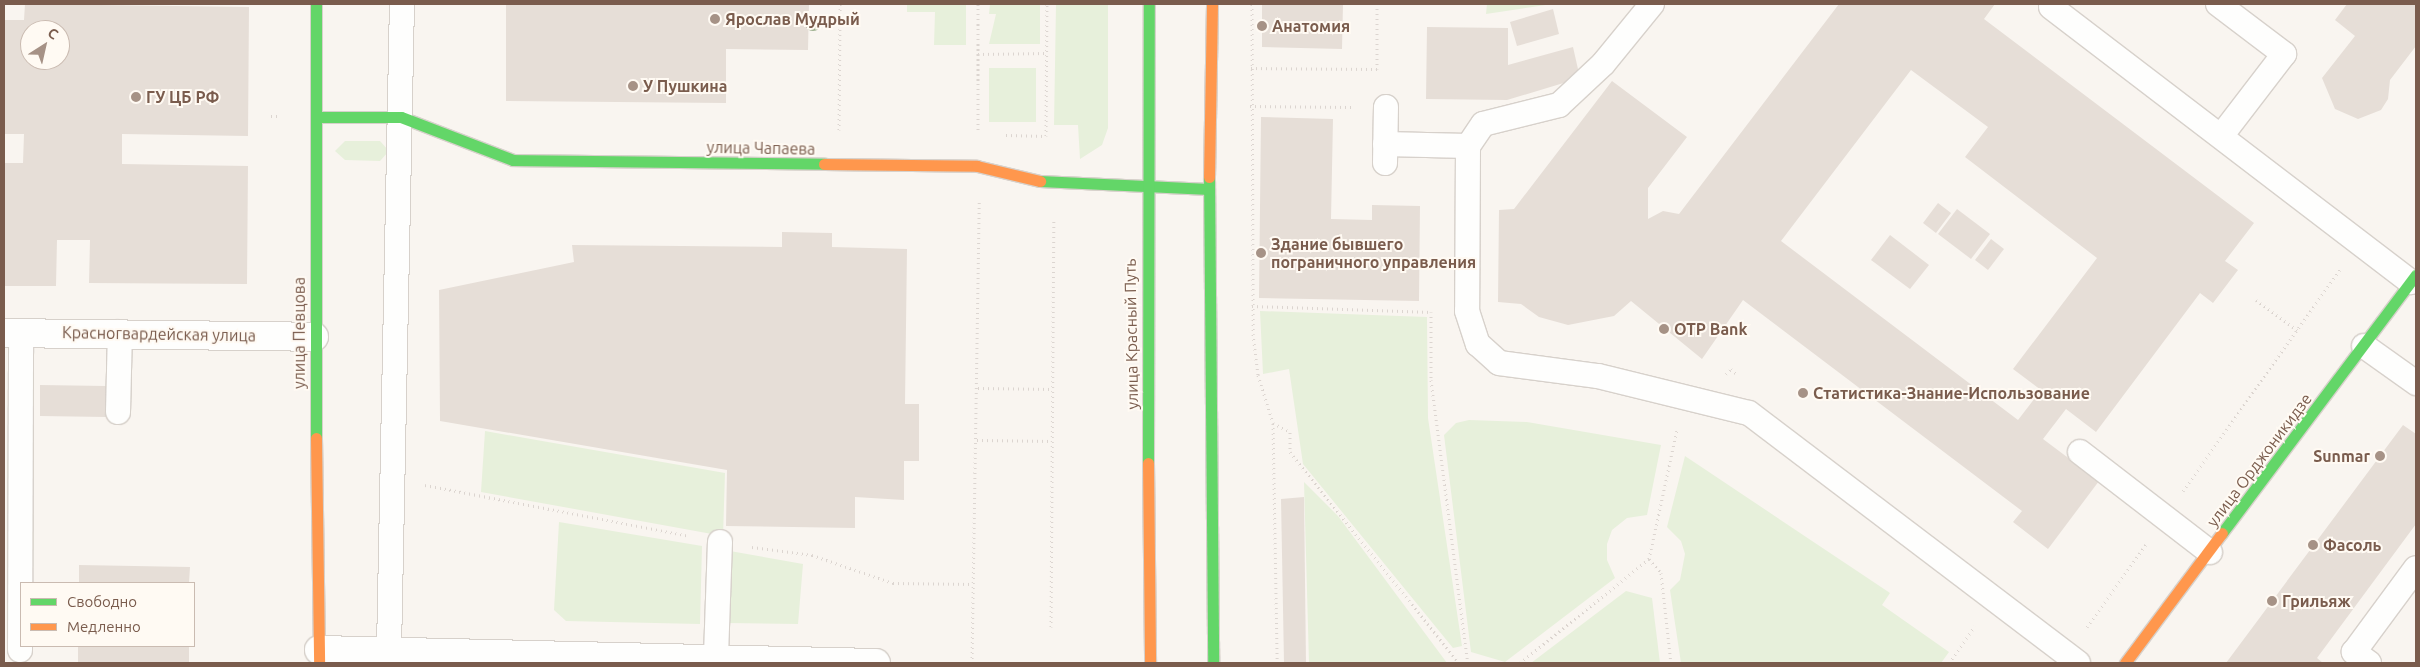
<!DOCTYPE html>
<html>
<head>
<meta charset="utf-8">
<style>
	body { margin:0 }
	#map { position:relative; width:2420px; height:667px; overflow:hidden; background:#f9f5f0; font-family:Ubuntu,sans-serif }
	div>[style] { position:absolute }
	.green>* { inset:0; background:#e7f0db }
	.building>* { inset:0; background:#e6ded7 }
	.path>* { height:3px; margin-top:-1.5px; transform-origin:0; background:repeating-linear-gradient(90deg,#dcd5d0 0 1px,transparent 0 5px) }
	.roads { filter:drop-shadow(1px 0 #d7d1cb) drop-shadow(-1px 0 #d7d1cb) drop-shadow(0 1px #d7d1cb) drop-shadow(0 -1px #d7d1cb) }
	.lane>* { height:24px; margin:-12px; padding:0 12px; transform-origin:12px; border-radius:12px; background:#fefefd }
	.street>* { height:28px; margin:-14px; padding:0 14px; transform-origin:14px; border-radius:14px; background:#fefefd }
	.fast>* { height:11px; margin:-5.5px; padding:0 5.5px; transform-origin:5.5px; border-radius:5.5px; background:#63d668 }
	.slow>* { height:11px; margin:-5.5px; padding:0 5.5px; transform-origin:5.5px; border-radius:5.5px; background:#ff974d }
	.trees>* { width:16px; height:16px; margin:-8px; border-radius:50%; background:#9eb190 }
	.dots>* { width:14px; height:14px; translate:-50% -50%; box-sizing:border-box; border:2px solid #fffaf3; border-radius:50% }
	span { translate:-50% -50%; white-space:nowrap; text-align:center; line-height:1.15; -webkit-text-stroke:4px #fffaf3; paint-order:stroke }
	.poi-label { font-size:16px; color:#7a5c4d; font-weight:700 }
	.left { translate:0 -50%; text-align:left }
	.right { translate:-100% -50%; text-align:right }
	.street-label { font-size:16px; color:#7a5c4d }
	.frame { position:absolute; inset:0; border:5px solid #7a5c4d; pointer-events:none }
	.legend { position:absolute; left:20px; top:582px; width:175px; height:65px; box-sizing:border-box; background:#fffaf3; border:1px solid #cabbb1; margin:0; padding:6px 9px; list-style:none; font-size:15px; color:#7a5c4d }
	.legend li { display:flex; align-items:center; gap:10px; height:25px }
	.legend b { width:25px; border:1px solid #cabbb1 }
	.north { position:absolute; left:20px; top:20px; width:50px; height:50px; box-sizing:border-box; background:#fffaf3; border:1px solid #cabbb1; border-radius:50%; rotate:35deg; font-size:14px; font-weight:700; line-height:20px; text-align:center; color:#7a5c4d }
	.north::after { content:''; display:block; margin:auto; width:18px; height:22px; background:#a69286; clip-path:polygon(50% 0,100% 100%,50% 72%,0 100%) }
</style>
</head>
<body>
<div id="map">
	<div class="green">
		<i style="clip-path:polygon(907px 4px,966px 4px,966px 45px,934px 45px,935px 12px,907px 12px)"></i>
		<i style="clip-path:polygon(990px 4px,1040px 4px,1040px 44px,989px 44px,996px 14px,989px 14px)"></i>
		<i style="clip-path:polygon(1056px 4px,1108px 4px,1108px 128px,1102px 145px,1080px 159px,1078px 125px,1054px 125px)"></i>
		<i style="clip-path:polygon(1487px 4px,1552px 4px,1486px 14px)"></i>
		<i style="clip-path:polygon(989px 68px,1036px 68px,1036px 122px,989px 122px)"></i>
		<i style="clip-path:polygon(345px 141px,380px 141px,389px 151px,380px 161px,345px 160px,335px 151px)"></i>
		<i style="clip-path:polygon(1260px 311px,1427px 317px,1428px 418px,1462px 646px,1453px 648px,1303px 464px,1289px 369px,1263px 374px)"></i>
		<i style="clip-path:polygon(1469px 420px,1527px 422px,1661px 445px,1647px 515px,1627px 518px,1612px 530px,1607px 544px,1607px 560px,1615px 578px,1505px 662px,1471px 652px,1444px 435px,1456px 423px)"></i>
		<i style="clip-path:polygon(485px 431px,725px 473px,723px 536px,481px 492px)"></i>
		<i style="clip-path:polygon(1685px 456px,1890px 593px,1882px 605px,1949px 652px,1941px 663px,1681px 663px,1670px 590px,1680px 580px,1685px 554px,1681px 541px,1667px 527px)"></i>
		<i style="clip-path:polygon(1304px 482px,1338px 516px,1447px 663px,1309px 663px)"></i>
		<i style="clip-path:polygon(559px 522px,702px 546px,700px 624px,566px 621px,554px 610px)"></i>
		<i style="clip-path:polygon(730px 551px,803px 564px,798px 624px,727px 623px)"></i>
		<i style="clip-path:polygon(1626px 591px,1652px 598px,1660px 663px,1531px 663px)"></i>
	</div>
	<div class="building">
		<i style="clip-path:polygon(evenodd,25px 4px,249px 7px,248px 136px,122px 134px,122px 164px,248px 166px,247px 284px,89px 283px,90px 240px,57px 240px,56px 286px,4px 286px,4px 163px,23px 163px,24px 134px,4px 134px,4px 20px,24px 20px,25px 4px,30px 30px,60px 30px,60px 60px,30px 60px,30px 30px)"></i>
		<i style="clip-path:polygon(506px 4px,809px 4px,808px 50px,726px 49px,726px 103px,506px 101px)"></i>
		<i style="clip-path:polygon(1262px 4px,1343px 4px,1342px 49px,1262px 47px)"></i>
		<i style="clip-path:polygon(evenodd,1839px 4px,1995px 4px,1984px 19px,2254px 223px,2225px 261px,2238px 270px,2213px 303px,2200px 293px,2096px 432px,2066px 409px,2043px 439px,2099px 481px,2048px 549px,2013px 522px,2022px 511px,1743px 300px,1702px 359px,1631px 301px,1614px 316px,1568px 325px,1539px 317px,1521px 304px,1498px 302px,1499px 210px,1514px 209px,1612px 81px,1687px 137px,1648px 188px,1648px 219px,1663px 211px,1679px 214px,1839px 4px,1911px 70px,1988px 127px,1965px 157px,2097px 258px,2013px 369px,2041px 390px,2018px 420px,1781px 241px,1911px 70px)"></i>
		<i style="clip-path:polygon(2347px 4px,2416px 4px,2416px 46px,2390px 80px,2388px 99px,2381px 110px,2358px 119px,2335px 109px,2322px 78px,2355px 36px,2335px 20px)"></i>
		<i style="clip-path:polygon(1553px 9px,1559px 34px,1517px 46px,1510px 22px)"></i>
		<i style="clip-path:polygon(1427px 27px,1508px 28px,1508px 65px,1573px 47px,1580px 78px,1507px 100px,1426px 99px)"></i>
		<i style="clip-path:polygon(1261px 117px,1333px 119px,1331px 219px,1372px 220px,1372px 205px,1420px 206px,1419px 301px,1259px 298px)"></i>
		<i style="clip-path:polygon(1938px 203px,1951px 213px,1936px 233px,1923px 223px)"></i>
		<i style="clip-path:polygon(1957px 209px,1990px 234px,1971px 259px,1938px 234px)"></i>
		<i style="clip-path:polygon(782px 232px,832px 233px,832px 247px,907px 249px,905px 404px,919px 404px,919px 461px,904px 461px,904px 500px,855px 497px,855px 528px,726px 526px,727px 470px,440px 421px,439px 290px,574px 262px,572px 245px,782px 247px)"></i>
		<i style="clip-path:polygon(1890px 235px,1929px 265px,1910px 289px,1871px 260px)"></i>
		<i style="clip-path:polygon(1991px 239px,2004px 249px,1988px 270px,1975px 260px)"></i>
		<i style="clip-path:polygon(40px 385px,106px 386px,106px 417px,40px 416px)"></i>
		<i style="clip-path:polygon(2403px 425px,2416px 434px,2416px 524px,2317px 658px,2323px 663px,2226px 663px)"></i>
		<i style="clip-path:polygon(1304px 497px,1306px 663px,1284px 663px,1281px 499px)"></i>
		<i style="clip-path:polygon(79px 565px,190px 567px,189px 583px,79px 583px)"></i>
		<i style="clip-path:polygon(78px 646px,189px 646px,189px 663px,78px 663px)"></i>
	</div>
	<div class="path">
		<i style="left:978px;top:4px;width:127px;rotate:90deg"></i>
		<i style="left:1252px;top:4px;width:330px;rotate:89.8deg"></i>
		<i style="left:1253px;top:334px;width:41px;rotate:83deg"></i>
		<i style="left:1258px;top:375px;width:50px;rotate:72.6deg"></i>
		<i style="left:1273px;top:423px;width:240px;rotate:89deg"></i>
		<i style="left:978px;top:54px;width:68px;rotate:-0.8deg"></i>
		<i style="left:1251px;top:68px;width:126px;rotate:0.5deg"></i>
		<i style="left:1377px;top:69px;width:65px;rotate:-90deg"></i>
		<i style="left:1250px;top:106px;width:102px;rotate:0.6deg"></i>
		<i style="left:271px;top:116px;width:9px"></i>
		<i style="left:839px;top:130px;width:126px;rotate:-89.5deg"></i>
		<i style="left:1006px;top:135px;width:40px;rotate:1.4deg"></i>
		<i style="left:1046px;top:136px;width:132px;rotate:-89.6deg"></i>
		<i style="left:2256px;top:300px;width:51px;rotate:36.2deg"></i>
		<i style="left:1252px;top:306px;width:180px;rotate:1.9deg"></i>
		<i style="left:1431px;top:312px;width:68px;rotate:90deg"></i>
		<i style="left:1431px;top:380px;width:285px;rotate:82.6deg"></i>
		<i style="left:1726px;top:374px;width:7px;rotate:-45deg"></i>
		<i style="left:1731px;top:369px;width:9px;rotate:41deg"></i>
		<i style="left:978px;top:388px;width:75px;rotate:0.8deg"></i>
		<i style="left:1273px;top:423px;width:19px;rotate:28deg"></i>
		<i style="left:1290px;top:432px;width:20px;rotate:90deg"></i>
		<i style="left:1290px;top:452px;width:270px;rotate:51.3deg"></i>
		<i style="left:977px;top:440px;width:75px;rotate:0.8deg"></i>
		<i style="left:425px;top:485px;width:269px;rotate:10.9deg"></i>
		<i style="left:2183px;top:491px;width:272px;rotate:-54.7deg"></i>
		<i style="left:752px;top:547px;width:61px;rotate:7.6deg"></i>
		<i style="left:812px;top:555px;width:86px;rotate:19.1deg"></i>
		<i style="left:893px;top:583px;width:80px;rotate:0.7deg"></i>
		<i style="left:1649px;top:559px;width:18px;rotate:49deg"></i>
		<i style="left:1661px;top:573px;width:91px;rotate:83.7deg"></i>
		<i style="left:1051px;top:627px;width:408px;rotate:-89.6deg"></i>
		<i style="left:2087px;top:627px;width:103px;rotate:-54.5deg"></i>
		<i style="left:972px;top:663px;width:461px;rotate:-89.1deg"></i>
		<i style="left:1520px;top:663px;width:166px;rotate:-38.9deg"></i>
		<i style="left:1649px;top:559px;width:132px;rotate:-77.8deg"></i>
		<i style="left:1949px;top:663px;width:45px;rotate:-54.9deg"></i>
	</div>
	<div class="roads">
		<div class="lane">
			<i style="left:1652px;top:4px;width:77px;rotate:129.2deg"></i>
			<i style="left:1603px;top:64px;width:60px;rotate:137deg"></i>
			<i style="left:1559px;top:105px;width:78px;rotate:166deg"></i>
			<i style="left:1483px;top:124px;width:27px;rotate:124deg"></i>
			<i style="left:1468px;top:146px;width:165px;rotate:90.3deg"></i>
			<i style="left:1467px;top:311px;width:35px;rotate:72deg"></i>
			<i style="left:1478px;top:344px;width:28px;rotate:42deg"></i>
			<i style="left:1499px;top:363px;width:100px;rotate:7.5deg"></i>
			<i style="left:1598px;top:376px;width:155px;rotate:13.8deg"></i>
			<i style="left:1749px;top:413px;width:413px;rotate:37.2deg"></i>
			<i style="left:2218px;top:4px;width:83px;rotate:37.1deg"></i>
			<i style="left:2284px;top:54px;width:103px;rotate:127.5deg"></i>
			<i style="left:2051px;top:7px;width:453px;rotate:37.4deg"></i>
			<i style="left:1385px;top:144px;width:83px;rotate:1.4deg"></i>
			<i style="left:1385px;top:163px;width:56px;rotate:-89deg"></i>
			<i style="left:2364px;top:346px;width:64px;rotate:35.4deg"></i>
			<i style="left:118px;top:412px;width:80px;rotate:-88.6deg"></i>
			<i style="left:2080px;top:452px;width:164px;rotate:37.6deg"></i>
			<i style="left:389px;top:649px;width:645px;rotate:-88.85deg"></i>
			<i style="left:20px;top:650px;width:318px;rotate:-89.8deg"></i>
			<i style="left:716px;top:656px;width:114px;rotate:-88deg"></i>
			<i style="left:2369px;top:663px;width:19px;rotate:-144deg"></i>
			<i style="left:2354px;top:652px;width:104px;rotate:-53.6deg"></i>
		</div>
		<div class="street">
			<i style="left:4px;top:333px;width:310px;rotate:0.7deg"></i>
			<i style="left:319px;top:650px;width:557px;rotate:1.34deg"></i>
		</div>
		<div class="fast">
			<i style="left:318px;top:117px;width:83px"></i>
			<i style="left:401px;top:117px;width:120px;rotate:21deg"></i>
			<i style="left:513px;top:160px;width:311px;rotate:0.7deg"></i>
			<i style="left:1209px;top:177px;width:486px;rotate:89.5deg"></i>
			<i style="left:1040px;top:181px;width:169px;rotate:2.7deg"></i>
			<i style="left:316px;top:438px;width:434px;rotate:-90deg"></i>
			<i style="left:1148px;top:463px;width:459px;rotate:-89.9deg"></i>
			<i style="left:2222px;top:533px;width:323px;rotate:-53.1deg"></i>
		</div>
		<div class="slow">
			<i style="left:824px;top:164px;width:153px;rotate:0.7deg"></i>
			<i style="left:977px;top:166px;width:65px;rotate:13.4deg"></i>
			<i style="left:1209px;top:177px;width:173px;rotate:-89deg"></i>
			<i style="left:316px;top:438px;width:225px;rotate:89.2deg"></i>
			<i style="left:1148px;top:463px;width:200px;rotate:89.4deg"></i>
			<i style="left:2125px;top:663px;width:162px;rotate:-53.3deg"></i>
		</div>
	</div>
	<div class="trees">
		<i style="left:813px;top:23px"></i>
	</div>
	<div class="dots">
		<i style="left:715px;top:19px;background:#a69286"></i>
		<i style="left:1262px;top:26px;background:#a69286"></i>
		<i style="left:633px;top:86px;background:#a69286"></i>
		<i style="left:136px;top:97px;background:#a69286"></i>
		<i style="left:1261px;top:253px;background:#a69286"></i>
		<i style="left:1664px;top:329px;background:#a69286"></i>
		<i style="left:1803px;top:393px;background:#a69286"></i>
		<i style="left:2380px;top:456px;background:#a69286"></i>
		<i style="left:2313px;top:545px;background:#a69286"></i>
		<i style="left:2272px;top:601px;background:#a69286"></i>
	</div>
	<div class="poi-label">
		<span class="left" style="left:725px;top:19px">Ярослав Мудрый</span>
		<span class="left" style="left:1272px;top:26px">Анатомия</span>
		<span class="left" style="left:643px;top:86px">У Пушкина</span>
		<span class="left" style="left:146px;top:97px">ГУ ЦБ РФ</span>
		<span class="left" style="left:1271px;top:253px">Здание бывшего<br>пограничного управления</span>
		<span class="left" style="left:1674px;top:329px">OTP Bank</span>
		<span class="left" style="left:1813px;top:393px">Статистика-Знание-Использование</span>
		<span class="right" style="left:2370px;top:456px">Sunmar</span>
		<span class="left" style="left:2323px;top:545px">Фасоль</span>
		<span class="left" style="left:2282px;top:601px">Грильяж</span>
	</div>
	<div class="street-label">
		<span style="left:761px;top:148px;rotate:1deg">улица Чапаева</span>
		<span style="left:299px;top:333px;rotate:-90deg">улица Певцова</span>
		<span style="left:159px;top:334px;rotate:1deg">Красногвардейская улица</span>
		<span style="left:1131px;top:334px;rotate:-91deg">улица Красный Путь</span>
		<span style="left:2259px;top:460px;rotate:-53deg">улица Орджоникидзе</span>
	</div>
	<div class="frame"></div>
	<ul class="legend">
	<li><b style="height:6px;background:#63d668"></b>Свободно</li>
	<li><b style="height:6px;background:#ff974d"></b>Медленно</li>
	</ul>
	<div class="north">С</div>
</div>
</body>
</html>
